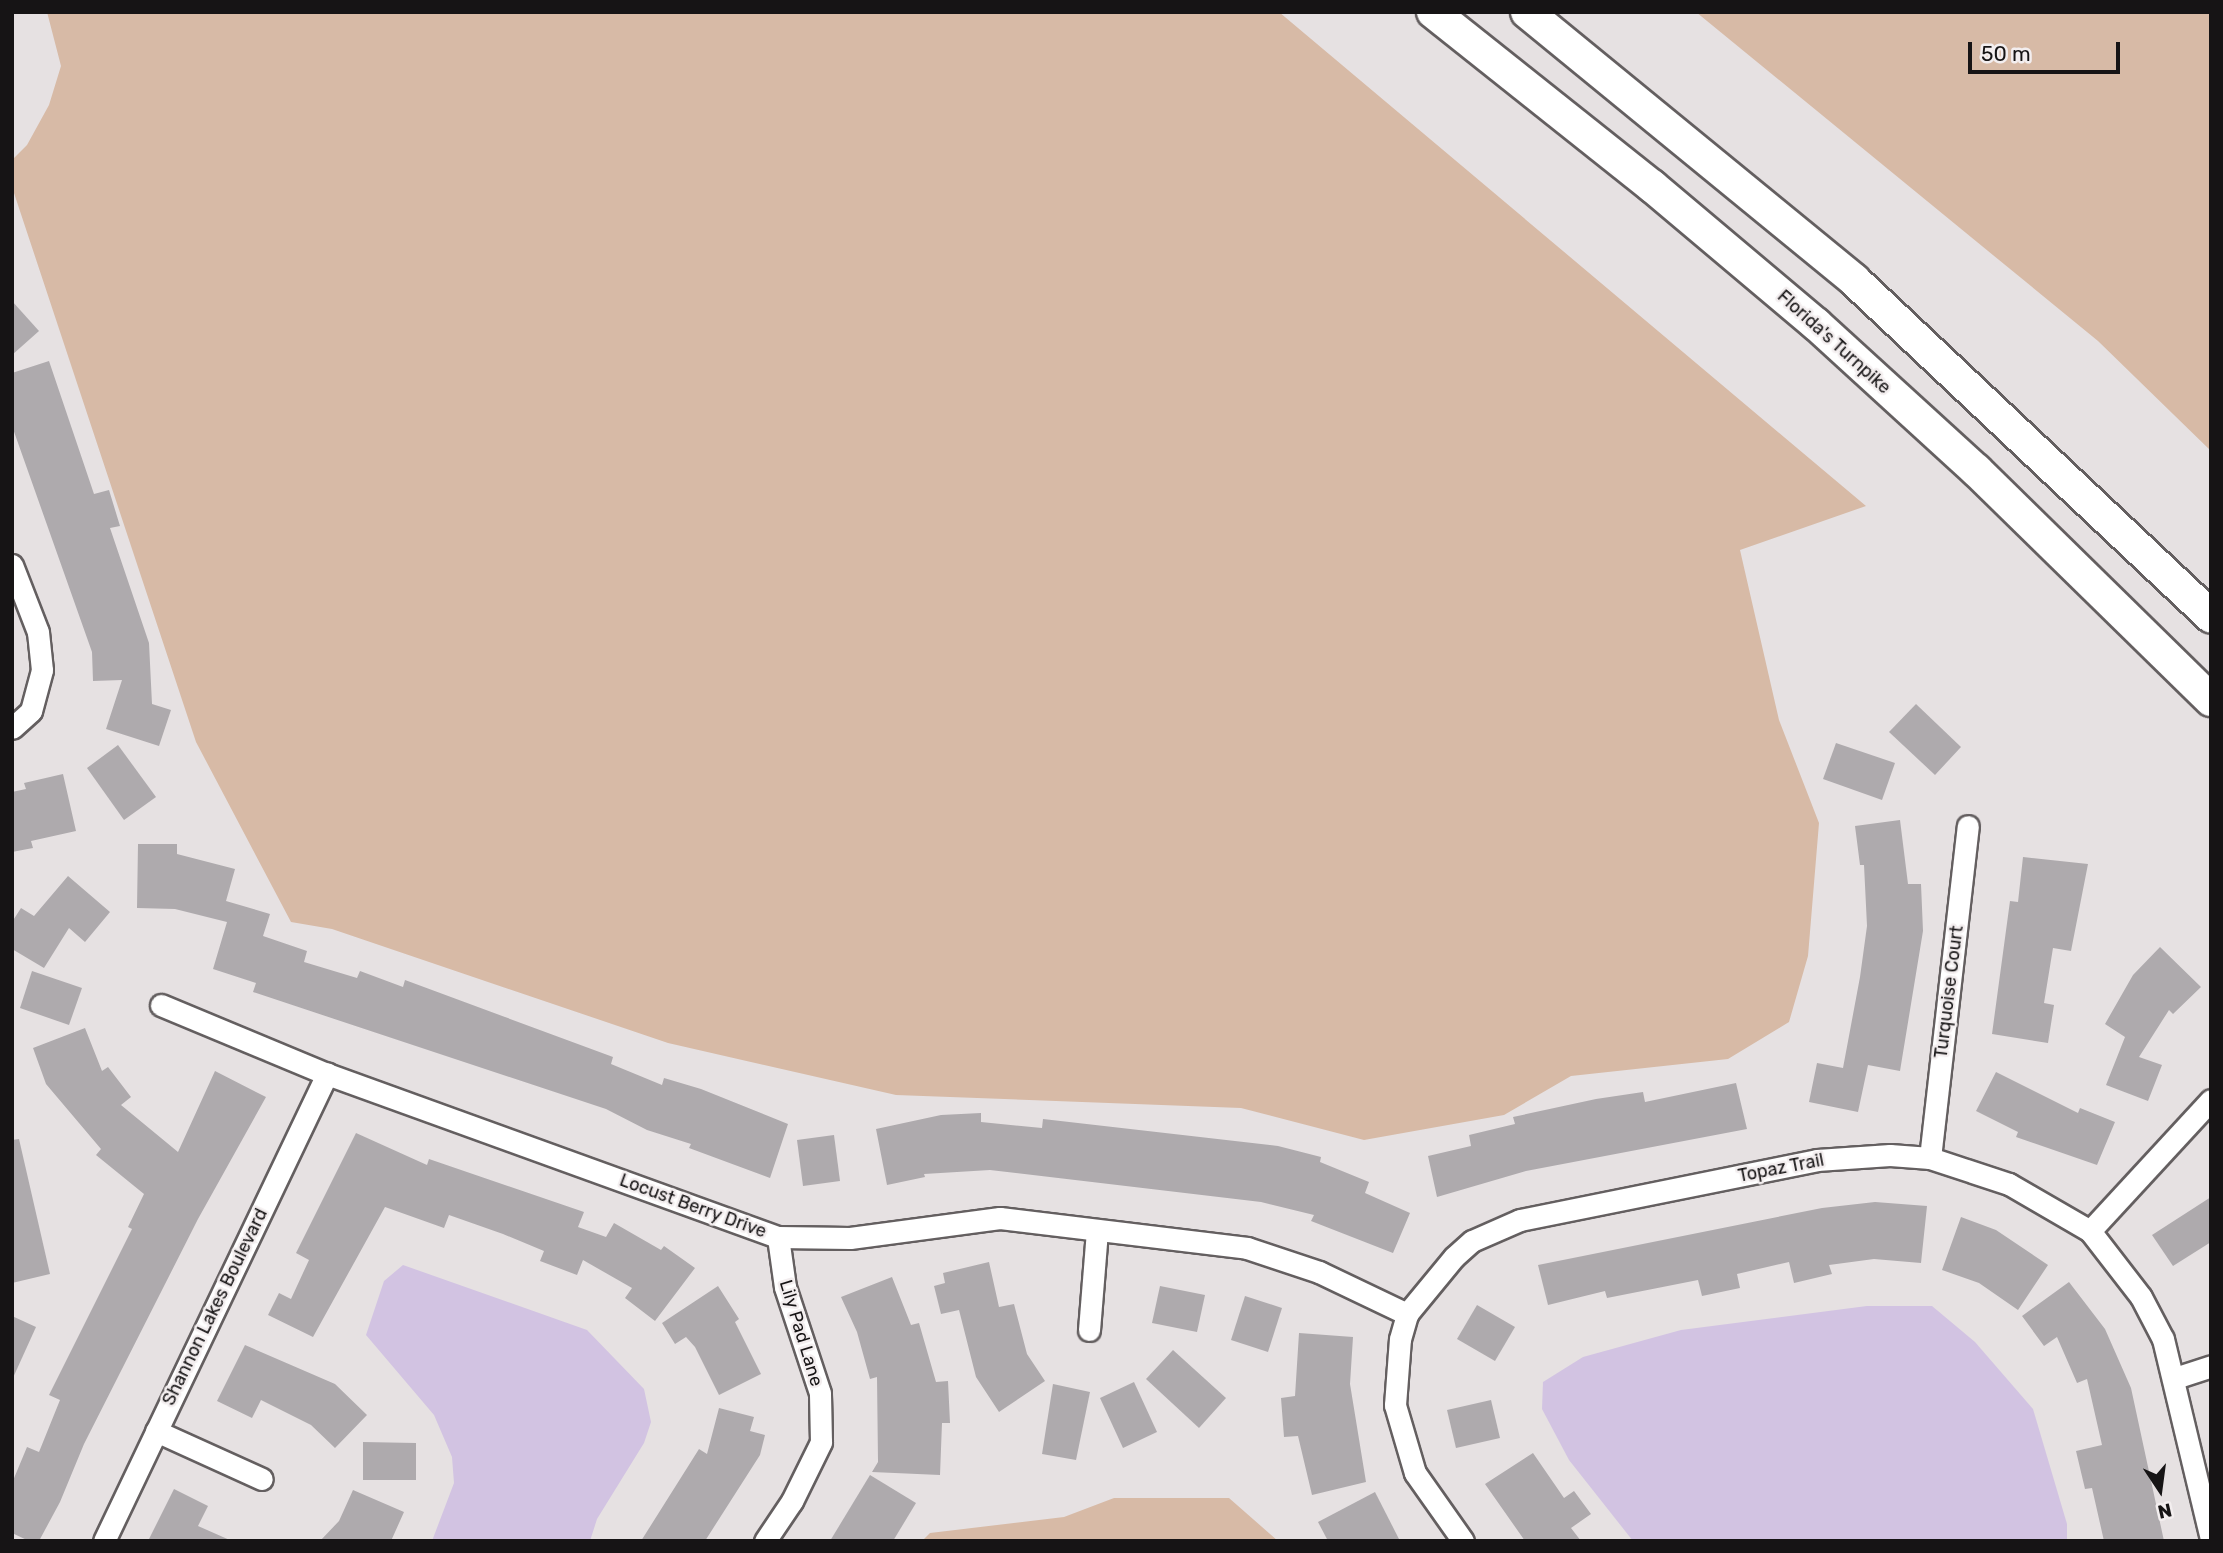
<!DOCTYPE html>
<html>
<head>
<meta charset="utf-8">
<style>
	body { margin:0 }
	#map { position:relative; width:2223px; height:1553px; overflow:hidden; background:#e6e1e2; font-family:Rubik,sans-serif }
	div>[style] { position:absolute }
	.green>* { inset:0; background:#d7baa6 }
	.water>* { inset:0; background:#d2c3e2 }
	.building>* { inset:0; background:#aeaaad }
	.roads { filter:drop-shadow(2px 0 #645f60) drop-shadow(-2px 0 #645f60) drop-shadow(0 2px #645f60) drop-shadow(0 -2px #645f60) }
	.minor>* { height:21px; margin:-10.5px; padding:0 10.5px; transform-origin:10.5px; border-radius:10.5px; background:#fff }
	.highway>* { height:32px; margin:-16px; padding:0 16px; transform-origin:16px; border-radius:16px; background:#fff }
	span { translate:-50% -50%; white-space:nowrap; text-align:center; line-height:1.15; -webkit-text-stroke:5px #f3eeef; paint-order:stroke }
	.street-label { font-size:18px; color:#161415 }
	.frame { position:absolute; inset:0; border:14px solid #161415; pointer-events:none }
	.north { position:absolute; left:2125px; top:1455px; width:70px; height:70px; -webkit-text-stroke:5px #f3eeef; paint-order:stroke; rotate:167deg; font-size:19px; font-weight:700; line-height:28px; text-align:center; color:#161415 }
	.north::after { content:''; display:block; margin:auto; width:24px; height:32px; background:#161415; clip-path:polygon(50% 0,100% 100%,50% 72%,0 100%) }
	.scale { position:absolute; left:1968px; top:42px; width:152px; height:32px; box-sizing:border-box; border:4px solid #161415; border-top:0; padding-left:9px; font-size:21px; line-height:24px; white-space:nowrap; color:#161415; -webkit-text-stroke:5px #f3eeef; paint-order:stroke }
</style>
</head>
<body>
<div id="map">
	<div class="green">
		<i style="clip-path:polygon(47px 12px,1279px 12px,1866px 506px,1740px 550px,1779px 720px,1819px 823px,1808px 956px,1789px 1022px,1728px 1059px,1571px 1076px,1504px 1115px,1364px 1140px,1241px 1108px,896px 1095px,668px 1043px,332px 929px,291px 922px,196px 742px,12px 187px,12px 160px,27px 145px,49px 105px,61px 66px)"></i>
		<i style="clip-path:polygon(1696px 12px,2211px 12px,2211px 451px,2098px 341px)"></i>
		<i style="clip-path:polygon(1114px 1498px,1229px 1498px,1278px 1541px,922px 1541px,930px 1533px,1064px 1517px)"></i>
	</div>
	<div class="water">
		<i style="clip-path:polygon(403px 1265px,587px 1330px,644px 1389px,651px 1422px,644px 1443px,597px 1519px,590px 1541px,432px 1541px,454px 1483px,452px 1457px,434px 1415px,366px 1335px,384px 1281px)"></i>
		<i style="clip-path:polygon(1867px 1306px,1932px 1306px,1975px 1342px,2033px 1409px,2067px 1524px,2067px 1541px,1633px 1541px,1569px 1460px,1542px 1409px,1543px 1382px,1583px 1357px,1681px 1330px)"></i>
	</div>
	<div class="building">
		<i style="clip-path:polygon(12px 301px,39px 331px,12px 355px)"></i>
		<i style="clip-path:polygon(49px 361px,94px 494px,109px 490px,120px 526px,110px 528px,149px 643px,152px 704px,171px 710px,159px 746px,106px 729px,122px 680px,93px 681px,92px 652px,12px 426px,12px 373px)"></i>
		<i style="clip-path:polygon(1916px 704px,1961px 747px,1935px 775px,1889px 732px)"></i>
		<i style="clip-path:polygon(1836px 743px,1895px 763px,1882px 800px,1823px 779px)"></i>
		<i style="clip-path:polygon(118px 745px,156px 797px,124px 820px,87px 768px)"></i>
		<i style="clip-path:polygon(63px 774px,76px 831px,31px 841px,33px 848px,12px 852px,12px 792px,26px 789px,24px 783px)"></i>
		<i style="clip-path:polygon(1900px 820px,1908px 884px,1921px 884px,1923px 931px,1900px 1071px,1868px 1065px,1858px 1112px,1809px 1102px,1817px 1063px,1843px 1068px,1860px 977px,1867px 926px,1864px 865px,1860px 865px,1855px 826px)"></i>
		<i style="clip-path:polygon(138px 844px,177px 844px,177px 854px,235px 869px,226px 901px,270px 914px,263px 936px,307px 951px,304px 962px,357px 978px,360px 971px,403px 987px,405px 980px,613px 1057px,611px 1064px,662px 1085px,664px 1078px,701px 1089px,788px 1124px,770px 1178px,689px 1148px,691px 1144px,647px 1130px,606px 1109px,253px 992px,256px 983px,213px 969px,227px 922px,175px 909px,137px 908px)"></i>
		<i style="clip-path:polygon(2023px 857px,2088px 864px,2071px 951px,2053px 948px,2044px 1003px,2054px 1005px,2048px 1043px,1992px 1034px,2010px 901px,2018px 902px)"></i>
		<i style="clip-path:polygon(68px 876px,110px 912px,85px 942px,69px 928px,44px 968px,12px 949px,12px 922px,21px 908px,34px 916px)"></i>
		<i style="clip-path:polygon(2160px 947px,2201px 987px,2173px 1014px,2169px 1010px,2139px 1057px,2162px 1065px,2148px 1101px,2106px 1085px,2125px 1037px,2105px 1024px,2133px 975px)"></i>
		<i style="clip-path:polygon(32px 971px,82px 988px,69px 1025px,20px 1008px)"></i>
		<i style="clip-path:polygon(85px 1028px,102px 1071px,108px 1067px,131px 1097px,121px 1105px,178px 1152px,215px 1071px,266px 1097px,198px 1219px,84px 1444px,60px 1502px,39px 1541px,29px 1541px,12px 1533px,12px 1483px,27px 1447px,39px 1452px,60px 1400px,49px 1395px,132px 1229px,128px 1227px,144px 1194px,96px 1155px,101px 1149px,46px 1084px,33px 1048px)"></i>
		<i style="clip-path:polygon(1996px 1072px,2078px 1113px,2080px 1108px,2115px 1122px,2097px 1165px,2016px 1137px,2018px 1132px,1976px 1111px)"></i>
		<i style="clip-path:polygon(1736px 1083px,1747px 1129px,1526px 1171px,1437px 1197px,1428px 1156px,1471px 1146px,1469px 1135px,1515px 1124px,1513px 1117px,1596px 1099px,1643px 1092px,1645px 1102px)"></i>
		<i style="clip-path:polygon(981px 1113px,981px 1122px,1042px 1128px,1043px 1119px,1278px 1146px,1321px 1157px,1320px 1162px,1369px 1182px,1365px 1193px,1410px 1213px,1393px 1253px,1311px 1221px,1314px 1215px,1261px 1202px,990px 1170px,924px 1174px,925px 1177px,887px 1185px,876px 1129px,941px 1115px)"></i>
		<i style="clip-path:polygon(356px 1133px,427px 1165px,429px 1159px,584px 1212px,578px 1227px,606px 1237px,614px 1223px,661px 1250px,664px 1246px,695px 1268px,655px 1321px,625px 1298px,632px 1288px,583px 1260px,577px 1275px,540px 1261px,544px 1251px,503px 1234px,449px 1215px,444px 1228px,385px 1207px,313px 1337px,268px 1315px,279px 1293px,291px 1299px,309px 1260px,296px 1253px)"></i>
		<i style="clip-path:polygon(834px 1135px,840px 1181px,803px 1186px,797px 1140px)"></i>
		<i style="clip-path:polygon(19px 1139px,50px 1274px,12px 1283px,12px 1140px)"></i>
		<i style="clip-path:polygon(2211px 1197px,2211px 1242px,2173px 1266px,2152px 1235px)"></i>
		<i style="clip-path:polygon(1875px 1202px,1927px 1206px,1921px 1263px,1874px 1259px,1829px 1265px,1832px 1274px,1794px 1283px,1789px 1262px,1737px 1274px,1740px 1288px,1702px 1296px,1698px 1280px,1607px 1298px,1605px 1291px,1548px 1305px,1538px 1265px,1822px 1208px)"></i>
		<i style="clip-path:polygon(1961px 1217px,1996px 1230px,2048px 1265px,2018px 1310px,1979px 1283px,1942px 1270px)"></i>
		<i style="clip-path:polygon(989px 1262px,999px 1307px,1014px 1304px,1027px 1354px,1045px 1381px,999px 1412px,976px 1377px,959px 1310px,941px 1314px,934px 1286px,945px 1283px,943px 1273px)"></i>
		<i style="clip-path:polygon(892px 1277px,911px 1325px,919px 1323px,936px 1382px,948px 1381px,950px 1423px,942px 1423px,940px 1475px,872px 1472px,878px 1462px,877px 1377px,870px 1379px,857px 1332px,841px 1297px)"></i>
		<i style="clip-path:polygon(2069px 1282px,2105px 1329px,2131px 1388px,2164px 1541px,2104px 1541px,2092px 1488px,2085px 1489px,2076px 1451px,2102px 1445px,2087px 1379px,2077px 1383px,2057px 1337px,2044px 1346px,2022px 1316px)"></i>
		<i style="clip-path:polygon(718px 1286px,739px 1319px,735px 1322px,761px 1374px,719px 1395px,695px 1347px,686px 1337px,675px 1344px,662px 1323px)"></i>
		<i style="clip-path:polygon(1160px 1286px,1205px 1295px,1197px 1332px,1152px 1323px)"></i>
		<i style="clip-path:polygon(1245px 1296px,1282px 1308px,1268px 1352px,1231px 1340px)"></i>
		<i style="clip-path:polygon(1477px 1305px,1515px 1327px,1495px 1361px,1457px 1339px)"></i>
		<i style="clip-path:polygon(12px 1316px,36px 1327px,12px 1380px)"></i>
		<i style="clip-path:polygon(1299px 1333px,1353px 1337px,1350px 1384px,1366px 1482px,1312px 1495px,1298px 1436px,1284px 1437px,1281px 1398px,1295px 1396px)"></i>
		<i style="clip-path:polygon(245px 1345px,335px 1384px,367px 1415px,335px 1448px,311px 1425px,261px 1400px,252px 1418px,217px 1401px)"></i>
		<i style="clip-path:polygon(1173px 1350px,1226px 1398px,1199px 1428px,1146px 1379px)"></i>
		<i style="clip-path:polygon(1134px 1382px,1157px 1432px,1123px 1448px,1100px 1398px)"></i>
		<i style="clip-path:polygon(1053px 1384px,1090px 1392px,1076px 1460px,1042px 1454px)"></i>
		<i style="clip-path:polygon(1491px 1400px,1500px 1438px,1456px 1448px,1447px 1410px)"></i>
		<i style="clip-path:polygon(719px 1408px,754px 1417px,750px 1431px,765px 1435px,760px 1455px,705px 1541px,641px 1541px,699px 1449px,707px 1454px)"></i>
		<i style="clip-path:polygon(363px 1442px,416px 1443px,416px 1480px,363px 1480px)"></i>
		<i style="clip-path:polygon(1533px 1453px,1564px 1498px,1574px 1491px,1591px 1514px,1571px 1528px,1581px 1541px,1525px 1541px,1485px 1484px)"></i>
		<i style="clip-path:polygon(870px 1475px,916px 1503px,893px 1541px,830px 1541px)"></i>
		<i style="clip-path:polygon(174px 1489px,208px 1506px,198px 1526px,232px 1541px,148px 1541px)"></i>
		<i style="clip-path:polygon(353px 1490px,404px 1512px,391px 1541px,320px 1541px,339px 1521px)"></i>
		<i style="clip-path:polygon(1375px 1492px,1400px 1541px,1328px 1541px,1318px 1522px)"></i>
	</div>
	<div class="roads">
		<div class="minor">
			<i style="left:12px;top:565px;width:72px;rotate:68.8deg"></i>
			<i style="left:38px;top:632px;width:38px;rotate:84deg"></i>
			<i style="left:42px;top:670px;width:42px;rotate:105deg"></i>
			<i style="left:31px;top:711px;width:25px;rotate:138deg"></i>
			<i style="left:161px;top:1005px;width:180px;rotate:22.6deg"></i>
			<i style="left:327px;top:1074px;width:480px;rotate:19.9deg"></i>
			<i style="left:778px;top:1237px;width:72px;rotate:0.8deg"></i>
			<i style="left:850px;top:1238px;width:151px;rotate:-7.6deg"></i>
			<i style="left:1000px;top:1218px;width:249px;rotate:6.9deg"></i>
			<i style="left:1247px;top:1248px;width:76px;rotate:18.4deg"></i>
			<i style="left:1319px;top:1272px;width:98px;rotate:25.5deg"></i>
			<i style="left:1930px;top:1158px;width:334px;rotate:-83.5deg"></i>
			<i style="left:2090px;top:1231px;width:178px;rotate:-47.3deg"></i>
			<i style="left:1089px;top:1330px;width:99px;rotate:-85.4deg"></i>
			<i style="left:2175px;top:1378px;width:38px;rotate:-18deg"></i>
			<i style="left:156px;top:1431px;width:116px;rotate:24.4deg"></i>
			<i style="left:104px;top:1541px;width:518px;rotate:-64.47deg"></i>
			<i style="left:765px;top:1541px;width:48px;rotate:-56deg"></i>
			<i style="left:792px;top:1501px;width:66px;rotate:-63.8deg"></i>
			<i style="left:821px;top:1442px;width:49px;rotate:-91.2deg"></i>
			<i style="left:820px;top:1393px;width:112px;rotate:-108.3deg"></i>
			<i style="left:785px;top:1287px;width:50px;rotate:-98deg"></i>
			<i style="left:1463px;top:1541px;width:83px;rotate:-125.2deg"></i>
			<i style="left:1415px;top:1473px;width:71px;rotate:-106.4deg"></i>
			<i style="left:1395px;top:1405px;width:66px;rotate:-85.7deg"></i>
			<i style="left:1400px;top:1339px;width:26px;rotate:-74deg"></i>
			<i style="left:1407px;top:1314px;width:74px;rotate:-50.5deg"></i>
			<i style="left:1454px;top:1257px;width:24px;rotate:-42deg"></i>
			<i style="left:1472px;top:1241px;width:52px;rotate:-23.6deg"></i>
			<i style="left:1520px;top:1220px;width:303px;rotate:-11.4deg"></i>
			<i style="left:1817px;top:1160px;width:73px;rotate:-3.9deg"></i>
			<i style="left:1890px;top:1155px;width:40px;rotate:4.3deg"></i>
			<i style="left:1930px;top:1158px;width:83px;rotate:18.2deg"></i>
			<i style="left:2009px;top:1184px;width:94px;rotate:30.1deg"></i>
			<i style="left:2090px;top:1231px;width:83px;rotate:52.3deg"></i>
			<i style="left:2141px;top:1297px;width:47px;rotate:62.4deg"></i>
			<i style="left:2163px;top:1339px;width:206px;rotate:76.5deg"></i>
		</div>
		<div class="highway">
			<i style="left:1433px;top:12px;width:280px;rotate:38.5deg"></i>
			<i style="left:1652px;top:186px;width:214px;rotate:40.1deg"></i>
			<i style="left:1816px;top:324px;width:217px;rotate:42.4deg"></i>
			<i style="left:1976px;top:470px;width:329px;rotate:44.4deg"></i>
			<i style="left:1527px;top:12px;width:423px;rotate:39.3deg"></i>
			<i style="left:1854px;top:280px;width:491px;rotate:43.3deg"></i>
		</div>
	</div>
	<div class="street-label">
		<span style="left:1834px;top:342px;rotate:42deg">Florida's Turnpike</span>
		<span style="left:1949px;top:992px;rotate:-83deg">Turquoise Court</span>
		<span style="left:1781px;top:1168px;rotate:-11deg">Topaz Trail</span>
		<span style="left:693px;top:1206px;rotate:20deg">Locust Berry Drive</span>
		<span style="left:215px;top:1307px;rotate:-64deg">Shannon Lakes Boulevard</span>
		<span style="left:801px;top:1333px;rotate:73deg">Lily Pad Lane</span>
	</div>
	<div class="frame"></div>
	<div class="north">N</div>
	<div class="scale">50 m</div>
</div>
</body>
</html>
